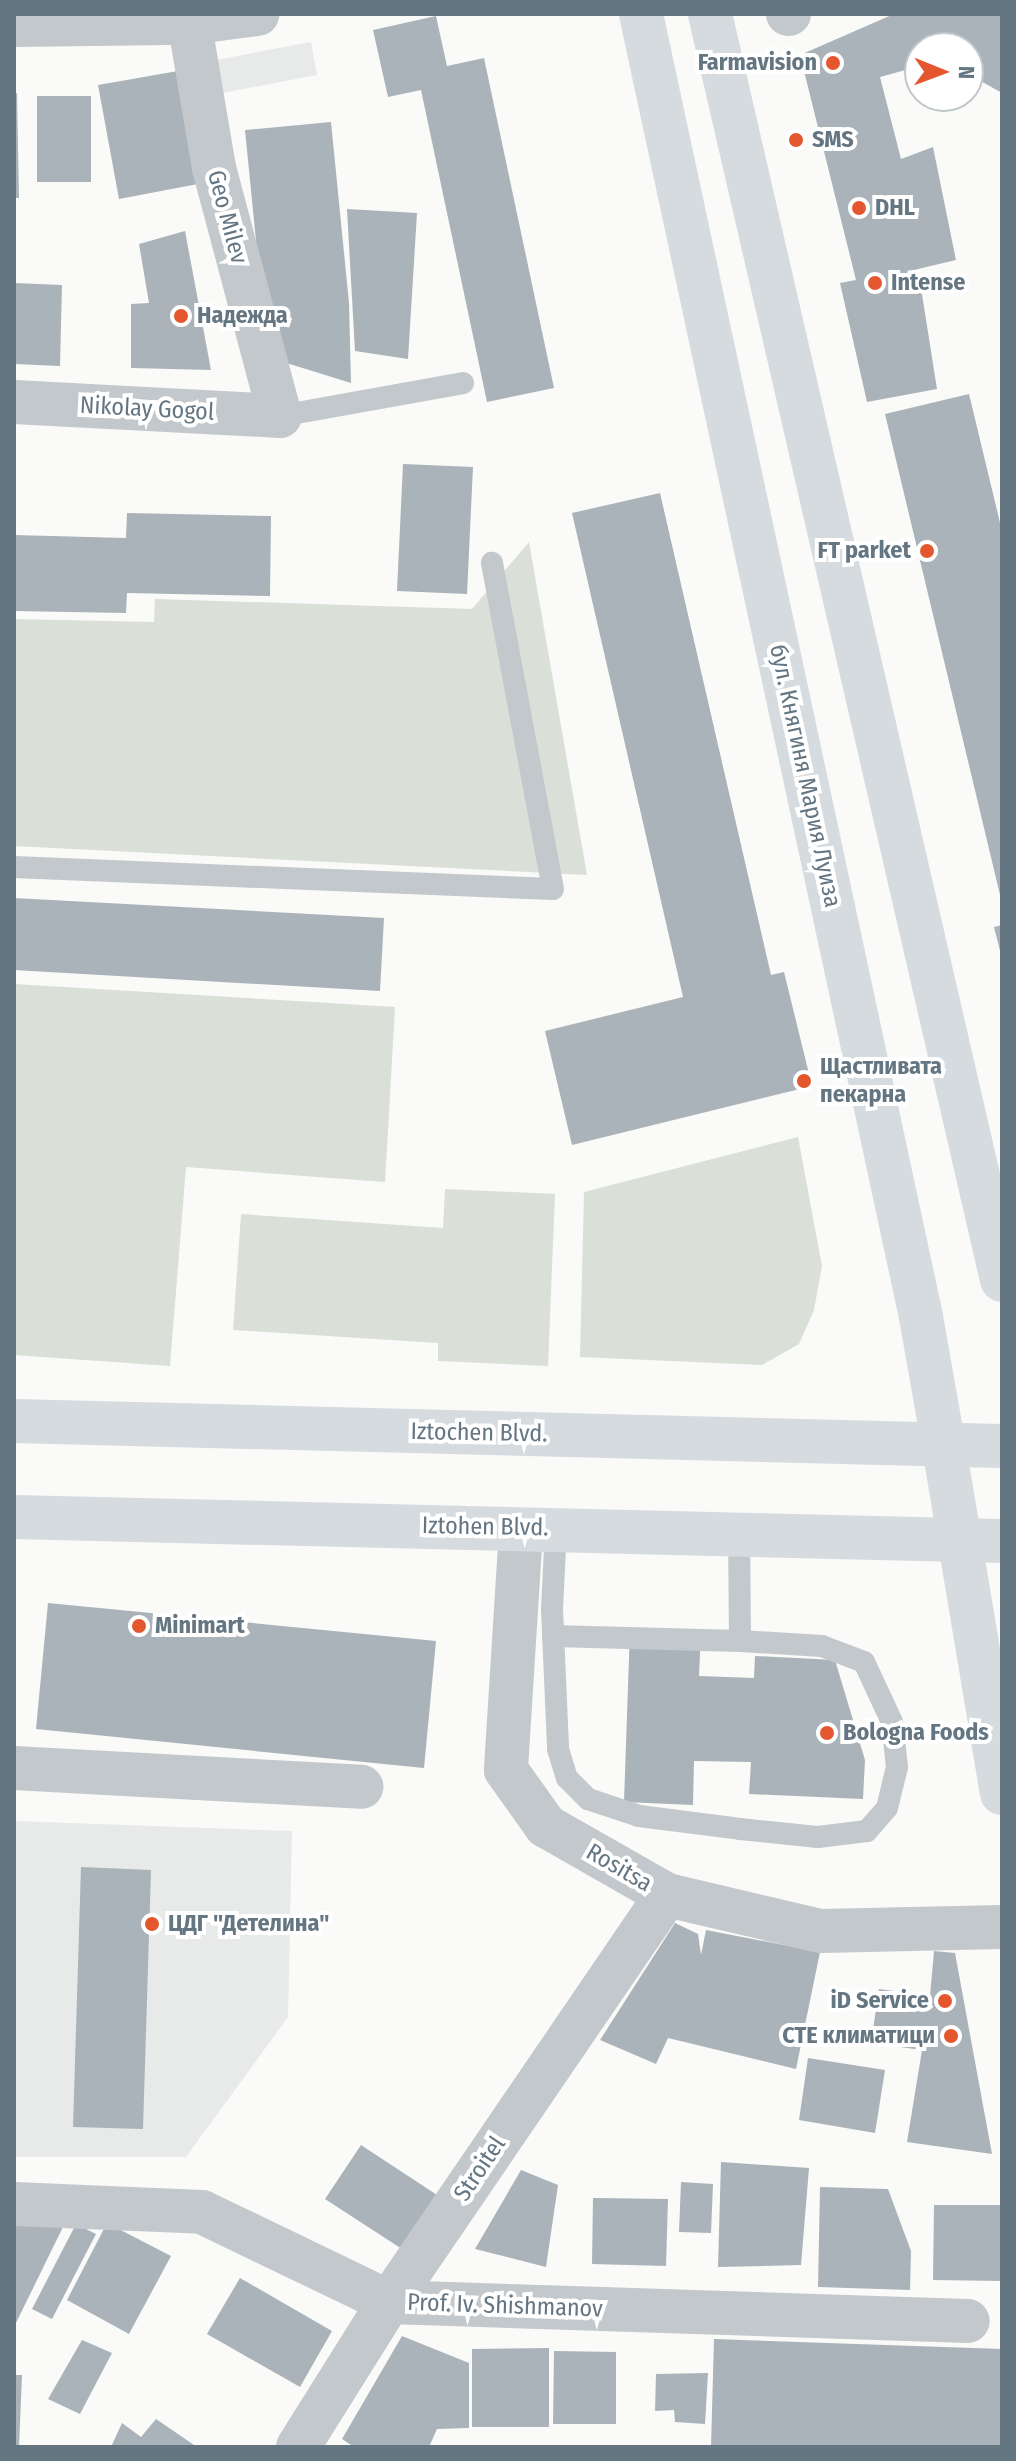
<!DOCTYPE html>
<html>
<head>
<meta charset="utf-8">
<style>
	body { margin:0 }
	#map { position:relative; width:1016px; height:2461px; overflow:hidden; background:#fafaf8; font-family:"Fira Sans Condensed",sans-serif }
	div>[style] { position:absolute }
	.built>* { inset:0; background:#e8e9e9 }
	.green>* { inset:0; background:#dadfd7 }
	.building>* { inset:0; background:#aab3b9 }
	.lane>* { height:22px; margin:-11px; padding:0 11px; transform-origin:11px; border-radius:11px; background:#c3c8cc }
	.street>* { height:44px; margin:-22px; padding:0 22px; transform-origin:22px; border-radius:22px; background:#c3c8cc }
	.secondary>* { height:44px; margin:-22px; padding:0 22px; transform-origin:22px; border-radius:22px; background:#d6dbdf }
	.primary>* { height:44px; margin:-22px; padding:0 22px; transform-origin:22px; border-radius:22px; background:#d6dbdf }
	.dots>* { width:22px; height:22px; translate:-50% -50%; box-sizing:border-box; border:4px solid #fff; border-radius:50% }
	span { translate:-50% -50%; white-space:nowrap; text-align:center; line-height:1.15; -webkit-text-stroke:8px #fff; paint-order:stroke }
	.poi-label { font-size:24px; color:#657683; font-weight:700 }
	.right { translate:-100% -50%; text-align:right }
	.left { translate:0 -50%; text-align:left }
	.street-label { font-size:24px; color:#657683 }
	.frame { position:absolute; inset:0; border:16px solid #657683; pointer-events:none }
	.north { position:absolute; left:904px; top:32px; width:80px; height:80px; box-sizing:border-box; background:#fff; border:2px solid #c1c8cd; border-radius:50%; rotate:91deg; font-size:22px; font-weight:700; line-height:32px; text-align:center; color:#657683 }
	.north::after { content:''; display:block; margin:auto; width:28px; height:36px; background:#e4572e; clip-path:polygon(50% 0,100% 100%,50% 72%,0 100%) }
</style>
</head>
<body>
<div id="map">
	<div class="built">
		<i style="clip-path:polygon(311px 42px,317px 75px,217px 94px,211px 61px)"></i>
		<i style="clip-path:polygon(14px 1821px,292px 1831px,288px 2017px,186px 2157px,14px 2157px)"></i>
	</div>
	<div class="green">
		<i style="clip-path:polygon(529px 542px,587px 875px,14px 846px,14px 619px,154px 622px,155px 599px,472px 609px)"></i>
		<i style="clip-path:polygon(14px 984px,395px 1007px,385px 1182px,186px 1167px,170px 1366px,14px 1355px)"></i>
		<i style="clip-path:polygon(798px 1137px,822px 1266px,814px 1310px,799px 1344px,762px 1365px,580px 1357px,584px 1192px)"></i>
		<i style="clip-path:polygon(445px 1189px,555px 1194px,548px 1366px,438px 1361px,438px 1343px,233px 1330px,241px 1214px,443px 1228px)"></i>
	</div>
	<div class="building">
		<i style="clip-path:polygon(894px 14px,1002px 14px,1002px 93px,968px 74px,968px 48px,920px 48px,920px 66px,880px 77px,901px 159px,933px 147px,956px 260px,918px 269px,937px 389px,867px 402px,840px 283px,856px 280px,800px 55px)"></i>
		<i style="clip-path:polygon(436px 16px,447px 66px,484px 58px,554px 388px,487px 402px,421px 90px,388px 97px,373px 30px)"></i>
		<i style="clip-path:polygon(178px 71px,198px 184px,119px 199px,98px 85px)"></i>
		<i style="clip-path:polygon(14px 93px,17px 93px,19px 198px,14px 198px)"></i>
		<i style="clip-path:polygon(37px 96px,91px 96px,91px 182px,37px 182px)"></i>
		<i style="clip-path:polygon(331px 122px,349px 303px,351px 383px,280px 361px,263px 311px,245px 130px)"></i>
		<i style="clip-path:polygon(347px 209px,417px 213px,408px 359px,355px 351px)"></i>
		<i style="clip-path:polygon(185px 231px,211px 370px,131px 368px,131px 304px,149px 303px,139px 244px)"></i>
		<i style="clip-path:polygon(14px 283px,62px 285px,60px 366px,14px 364px)"></i>
		<i style="clip-path:polygon(969px 394px,1002px 531px,1001px 899px,885px 414px)"></i>
		<i style="clip-path:polygon(403px 464px,473px 467px,467px 594px,397px 591px)"></i>
		<i style="clip-path:polygon(660px 493px,771px 975px,784px 972px,812px 1086px,572px 1145px,545px 1031px,683px 997px,572px 513px)"></i>
		<i style="clip-path:polygon(127px 513px,271px 516px,270px 596px,127px 593px,126px 613px,14px 611px,14px 535px,126px 538px)"></i>
		<i style="clip-path:polygon(14px 898px,384px 918px,380px 991px,14px 970px)"></i>
		<i style="clip-path:polygon(1002px 925px,1002px 955px,1001px 955px,994px 927px)"></i>
		<i style="clip-path:polygon(48px 1603px,436px 1641px,424px 1768px,36px 1729px)"></i>
		<i style="clip-path:polygon(630px 1629px,701px 1631px,699px 1676px,754px 1678px,755px 1656px,835px 1660px,865px 1760px,863px 1799px,749px 1794px,751px 1762px,694px 1761px,693px 1805px,624px 1802px)"></i>
		<i style="clip-path:polygon(81px 1867px,151px 1870px,143px 2129px,73px 2127px)"></i>
		<i style="clip-path:polygon(675px 1923px,698px 1934px,701px 1955px,706px 1930px,820px 1952px,796px 2069px,668px 2038px,656px 2064px,600px 2040px)"></i>
		<i style="clip-path:polygon(934px 1951px,955px 1953px,992px 2154px,907px 2142px,922px 2050px,871px 2043px,879px 1989px,930px 1996px)"></i>
		<i style="clip-path:polygon(808px 2058px,885px 2070px,875px 2133px,799px 2120px)"></i>
		<i style="clip-path:polygon(361px 2145px,437px 2195px,402px 2249px,325px 2199px)"></i>
		<i style="clip-path:polygon(721px 2162px,809px 2168px,801px 2265px,718px 2267px)"></i>
		<i style="clip-path:polygon(521px 2170px,558px 2185px,546px 2267px,475px 2249px)"></i>
		<i style="clip-path:polygon(681px 2182px,713px 2184px,711px 2233px,679px 2232px)"></i>
		<i style="clip-path:polygon(820px 2187px,888px 2189px,911px 2251px,910px 2290px,818px 2287px)"></i>
		<i style="clip-path:polygon(593px 2198px,668px 2199px,666px 2266px,592px 2264px)"></i>
		<i style="clip-path:polygon(934px 2205px,1002px 2205px,1002px 2281px,933px 2280px)"></i>
		<i style="clip-path:polygon(107px 2223px,171px 2256px,129px 2334px,67px 2300px)"></i>
		<i style="clip-path:polygon(76px 2224px,96px 2234px,52px 2319px,32px 2309px)"></i>
		<i style="clip-path:polygon(14px 2225px,63px 2227px,14px 2327px)"></i>
		<i style="clip-path:polygon(240px 2278px,332px 2331px,300px 2387px,207px 2334px)"></i>
		<i style="clip-path:polygon(402px 2336px,469px 2363px,469px 2428px,437px 2429px,429px 2447px,354px 2447px,342px 2439px)"></i>
		<i style="clip-path:polygon(714px 2339px,1002px 2349px,1002px 2447px,711px 2447px)"></i>
		<i style="clip-path:polygon(82px 2340px,112px 2353px,80px 2414px,48px 2399px)"></i>
		<i style="clip-path:polygon(549px 2348px,549px 2427px,472px 2427px,472px 2349px)"></i>
		<i style="clip-path:polygon(554px 2351px,616px 2352px,616px 2424px,553px 2424px)"></i>
		<i style="clip-path:polygon(708px 2373px,705px 2424px,675px 2422px,674px 2410px,655px 2411px,656px 2374px)"></i>
		<i style="clip-path:polygon(14px 2375px,22px 2375px,19px 2447px,14px 2447px)"></i>
		<i style="clip-path:polygon(156px 2419px,197px 2447px,111px 2447px,122px 2423px,141px 2437px)"></i>
	</div>
	<div class="lane">
		<i style="left:280px;top:416px;width:186px;rotate:-10.2deg"></i>
		<i style="left:14px;top:867px;width:539px;rotate:2.34deg"></i>
		<i style="left:553px;top:889px;width:332px;rotate:-100.6deg"></i>
		<i style="left:556px;top:1528px;width:81px;rotate:92.8deg"></i>
		<i style="left:552px;top:1609px;width:140px;rotate:87.5deg"></i>
		<i style="left:558px;top:1749px;width:30px;rotate:73deg"></i>
		<i style="left:567px;top:1778px;width:30px;rotate:45deg"></i>
		<i style="left:588px;top:1799px;width:54px;rotate:18.4deg"></i>
		<i style="left:639px;top:1816px;width:102px;rotate:7.3deg"></i>
		<i style="left:740px;top:1829px;width:78px;rotate:5.9deg"></i>
		<i style="left:818px;top:1837px;width:49px;rotate:-7deg"></i>
		<i style="left:867px;top:1831px;width:30px;rotate:-49deg"></i>
		<i style="left:887px;top:1808px;width:42px;rotate:-76.3deg"></i>
		<i style="left:897px;top:1767px;width:45px;rotate:-96.3deg"></i>
		<i style="left:892px;top:1722px;width:66px;rotate:-115deg"></i>
		<i style="left:864px;top:1662px;width:45px;rotate:-159.1deg"></i>
		<i style="left:822px;top:1646px;width:82px;rotate:-176.5deg"></i>
		<i style="left:740px;top:1641px;width:108px;rotate:-90.5deg"></i>
		<i style="left:553px;top:1636px;width:187px;rotate:1.5deg"></i>
	</div>
	<div class="street">
		<i style="left:788px;top:14px;width:1px"></i>
		<i style="left:14px;top:25px;width:175px;rotate:-0.7deg"></i>
		<i style="left:189px;top:23px;width:69px;rotate:-7.5deg"></i>
		<i style="left:14px;top:402px;width:266px;rotate:3deg"></i>
		<i style="left:280px;top:416px;width:257px;rotate:-104.9deg"></i>
		<i style="left:214px;top:168px;width:156px;rotate:-99.6deg"></i>
		<i style="left:521px;top:1530px;width:240px;rotate:93.6deg"></i>
		<i style="left:506px;top:1770px;width:69px;rotate:54.5deg"></i>
		<i style="left:546px;top:1826px;width:139px;rotate:29.7deg"></i>
		<i style="left:667px;top:1895px;width:158px;rotate:13.2deg"></i>
		<i style="left:821px;top:1931px;width:181px;rotate:-1.3deg"></i>
		<i style="left:14px;top:1768px;width:348px;rotate:3.1deg"></i>
		<i style="left:14px;top:2204px;width:188px;rotate:2.4deg"></i>
		<i style="left:202px;top:2212px;width:208px;rotate:25.7deg"></i>
		<i style="left:389px;top:2302px;width:579px;rotate:1.88deg"></i>
		<i style="left:298px;top:2447px;width:171px;rotate:-57.9deg"></i>
		<i style="left:389px;top:2302px;width:493px;rotate:-55.7deg"></i>
	</div>
	<div class="secondary">
		<i style="left:641px;top:14px;width:1333px;rotate:77.87deg"></i>
		<i style="left:921px;top:1317px;width:132px;rotate:80deg"></i>
		<i style="left:710px;top:14px;width:1299px;rotate:77.01deg"></i>
	</div>
	<div class="primary">
		<i style="left:14px;top:1421px;width:988px;rotate:1.45deg"></i>
		<i style="left:944px;top:1447px;width:351px;rotate:80.5deg"></i>
		<i style="left:14px;top:1517px;width:988px;rotate:1.39deg"></i>
	</div>
	<div class="dots">
		<i style="left:833px;top:63px;background:#e4572e"></i>
		<i style="left:796px;top:140px;background:#e4572e"></i>
		<i style="left:859px;top:208px;background:#e4572e"></i>
		<i style="left:875px;top:283px;background:#e4572e"></i>
		<i style="left:181px;top:316px;background:#e4572e"></i>
		<i style="left:927px;top:551px;background:#e4572e"></i>
		<i style="left:804px;top:1081px;background:#e4572e"></i>
		<i style="left:139px;top:1626px;background:#e4572e"></i>
		<i style="left:827px;top:1733px;background:#e4572e"></i>
		<i style="left:152px;top:1924px;background:#e4572e"></i>
		<i style="left:945px;top:2001px;background:#e4572e"></i>
		<i style="left:951px;top:2036px;background:#e4572e"></i>
	</div>
	<div class="poi-label">
		<span class="right" style="left:817px;top:63px">Farmavision</span>
		<span class="left" style="left:812px;top:140px">SMS</span>
		<span class="left" style="left:875px;top:208px">DHL</span>
		<span class="left" style="left:891px;top:283px">Intense</span>
		<span class="left" style="left:197px;top:316px">Надежда</span>
		<span class="right" style="left:911px;top:551px">FT parket</span>
		<span class="left" style="left:820px;top:1081px">Щастливата<br>пекарна</span>
		<span class="left" style="left:155px;top:1626px">Minimart</span>
		<span class="left" style="left:843px;top:1733px">Bologna Foods</span>
		<span class="left" style="left:168px;top:1924px">ЦДГ "Детелина"</span>
		<span class="right" style="left:929px;top:2001px">iD Service</span>
		<span class="right" style="left:935px;top:2036px">СТЕ климатици</span>
	</div>
	<div class="street-label">
		<span style="left:227px;top:217px;rotate:75deg">Geo Milev</span>
		<span style="left:147px;top:409px;rotate:3deg">Nikolay Gogol</span>
		<span style="left:805px;top:776px;rotate:78deg">бул. Княгиня Мария Луиза</span>
		<span style="left:479px;top:1433px;rotate:1deg">Iztochen Blvd.</span>
		<span style="left:485px;top:1527px;rotate:1deg">Iztohen Blvd.</span>
		<span style="left:619px;top:1868px;rotate:30deg">Rositsa</span>
		<span style="left:480px;top:2169px;rotate:-56deg">Stroitel</span>
		<span style="left:505px;top:2306px;rotate:2deg">Prof. Iv. Shishmanov</span>
	</div>
	<div class="frame"></div>
	<div class="north">N</div>
</div>
</body>
</html>
